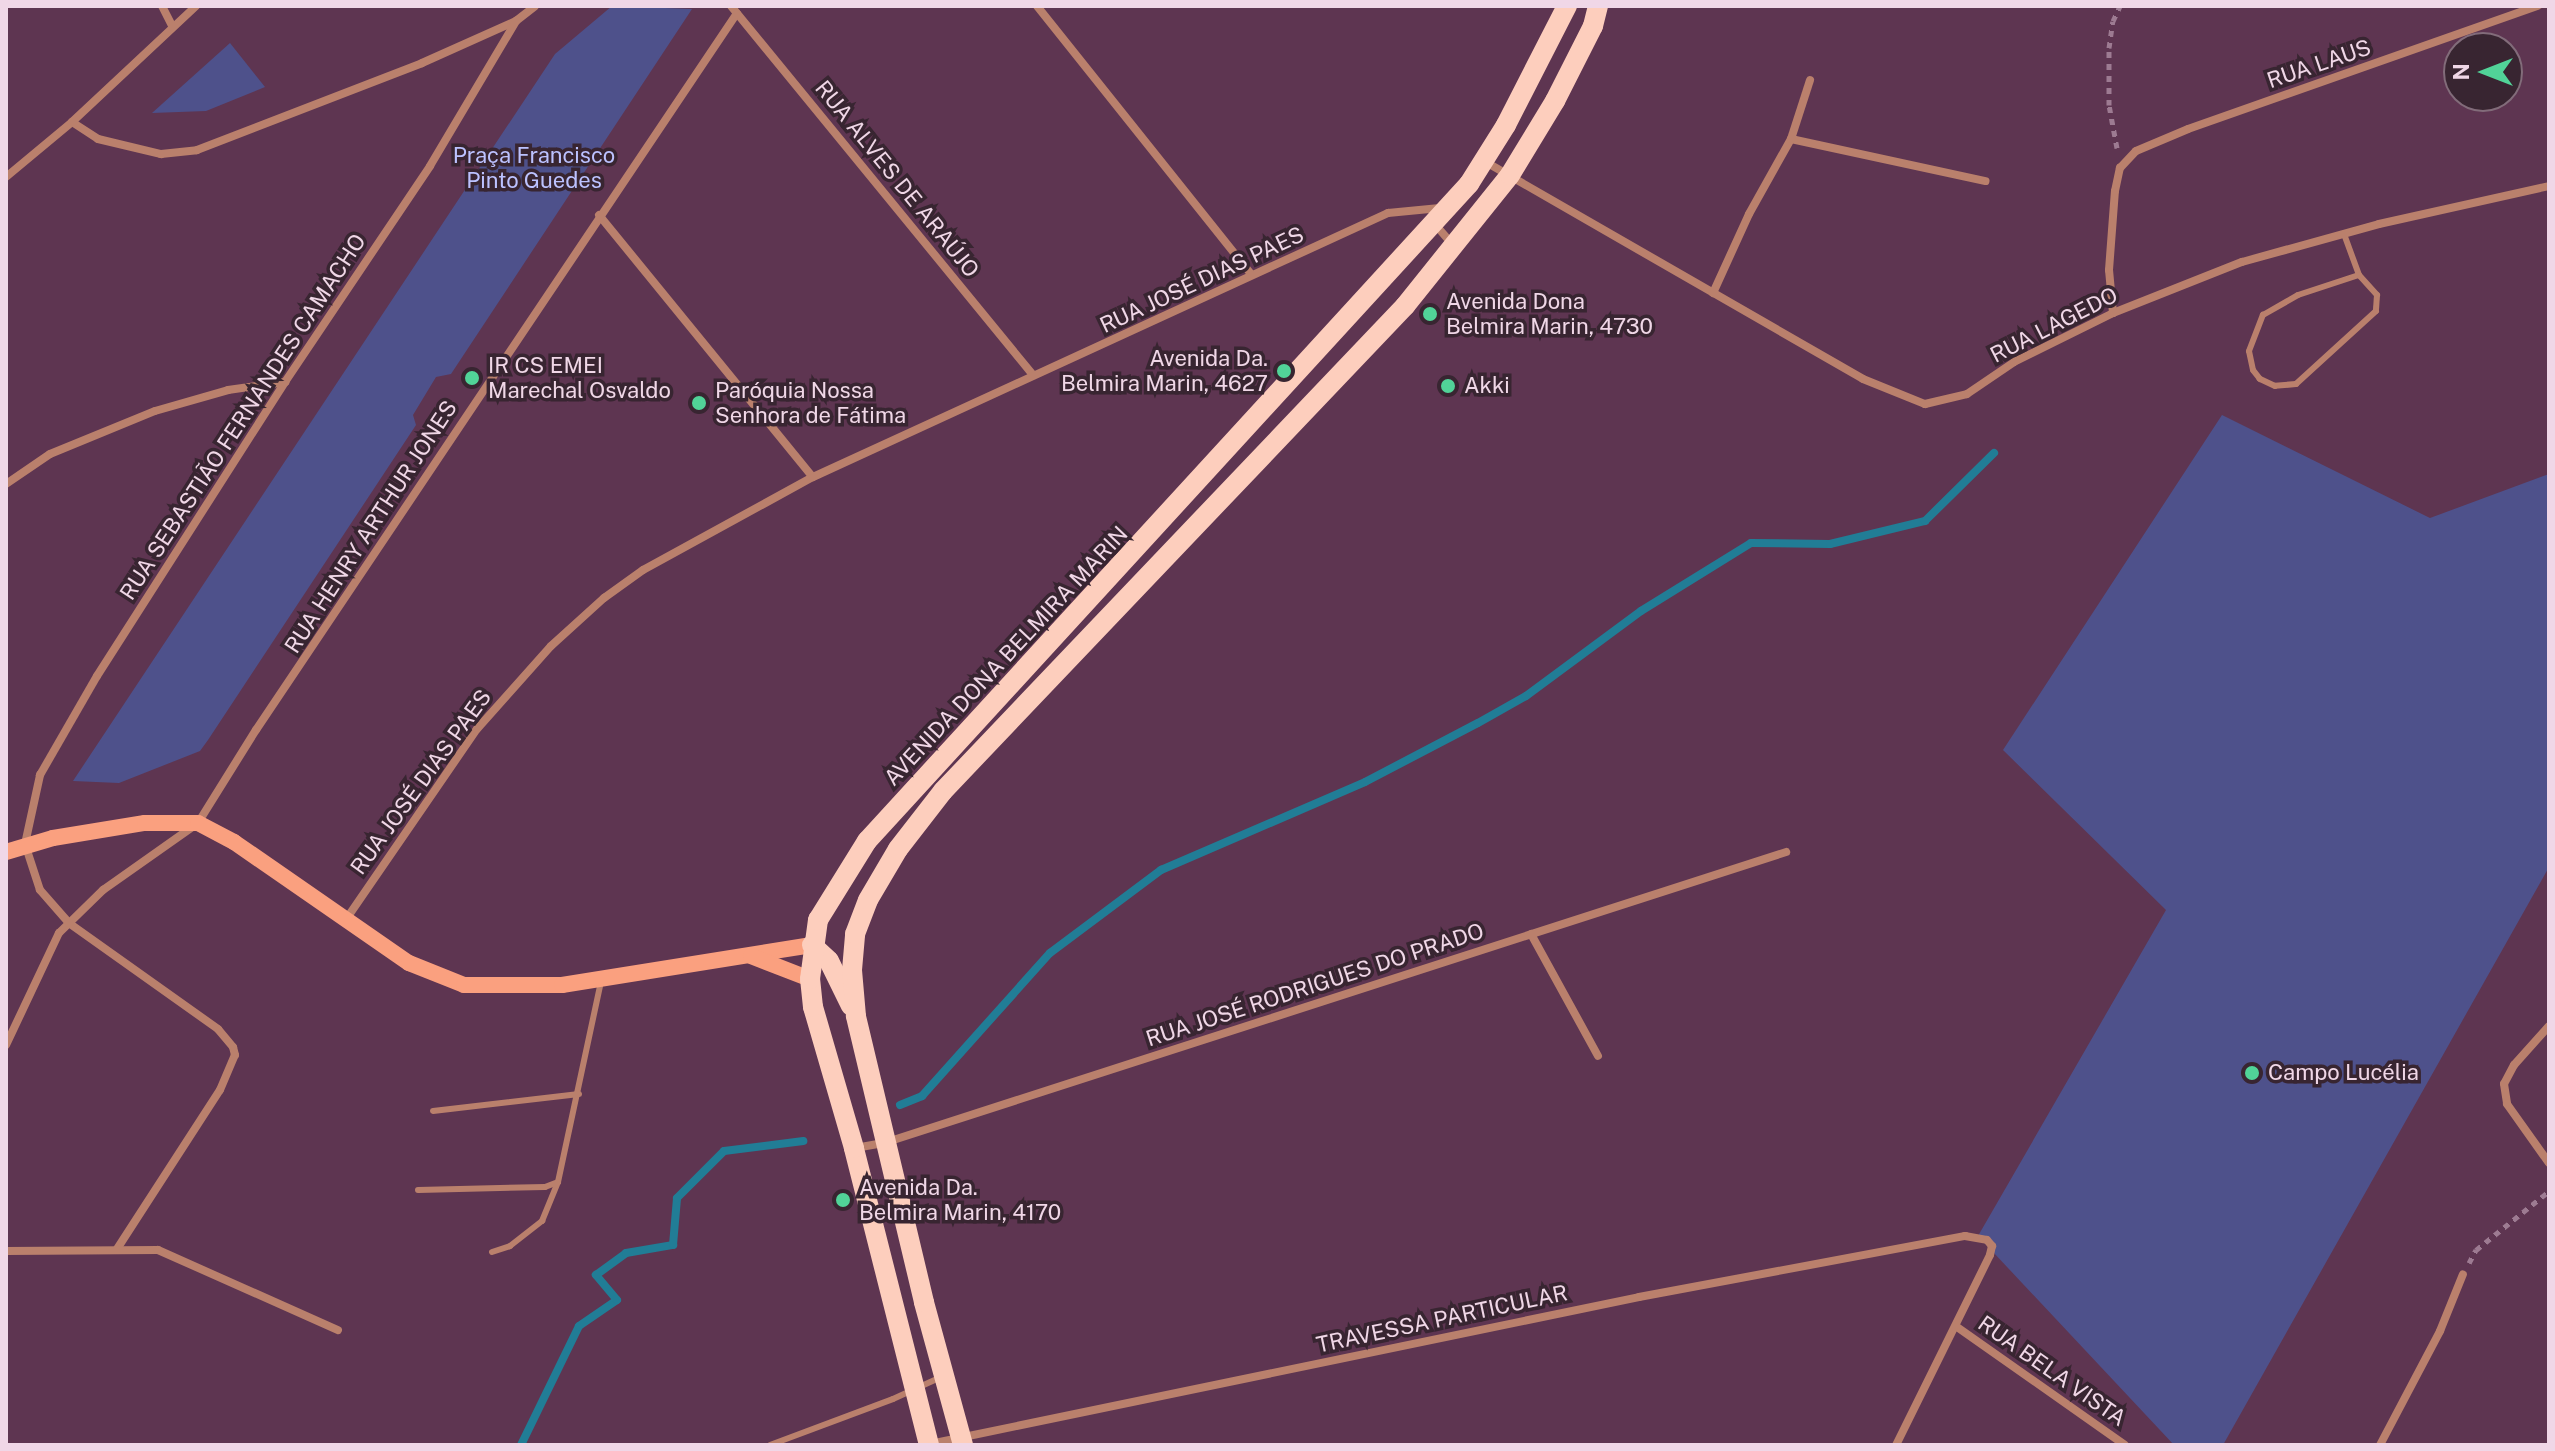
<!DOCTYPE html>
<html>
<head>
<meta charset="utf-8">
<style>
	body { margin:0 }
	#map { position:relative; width:2555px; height:1451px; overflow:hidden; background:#5e3551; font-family:"Public Sans",sans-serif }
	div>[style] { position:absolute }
	.green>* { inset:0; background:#4e518b }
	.stream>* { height:8px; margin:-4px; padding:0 4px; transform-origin:4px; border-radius:4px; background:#217d96 }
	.path>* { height:5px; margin-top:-2.5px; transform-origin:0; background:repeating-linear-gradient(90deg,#9d7b92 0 6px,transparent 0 12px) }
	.service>* { height:6px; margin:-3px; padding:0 3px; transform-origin:3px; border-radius:3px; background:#ba806c }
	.minor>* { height:8px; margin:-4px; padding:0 4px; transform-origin:4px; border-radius:4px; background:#ba806c }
	.secondary>* { height:16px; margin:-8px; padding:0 8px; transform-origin:8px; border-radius:8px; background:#faa07f }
	.primary>* { height:20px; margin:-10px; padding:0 10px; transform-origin:10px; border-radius:10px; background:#fdcebd }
	.dots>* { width:22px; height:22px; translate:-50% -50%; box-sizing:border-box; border:4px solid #382531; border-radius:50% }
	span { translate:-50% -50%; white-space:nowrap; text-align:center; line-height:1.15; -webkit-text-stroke:7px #382531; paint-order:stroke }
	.street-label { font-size:22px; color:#f0d7e7 }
	.park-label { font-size:22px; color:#bcc2ff }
	.poi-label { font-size:22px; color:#f0d7e7 }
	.left { translate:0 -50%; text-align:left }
	.right { translate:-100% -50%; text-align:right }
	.frame { position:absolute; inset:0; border:8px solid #f0d7e7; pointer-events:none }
	.north { position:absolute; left:2443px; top:32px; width:80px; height:80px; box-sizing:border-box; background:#382531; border:2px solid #826c7a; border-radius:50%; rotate:270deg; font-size:22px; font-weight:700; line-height:32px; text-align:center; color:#f0d7e7 }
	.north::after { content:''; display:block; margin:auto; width:28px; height:36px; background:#51d398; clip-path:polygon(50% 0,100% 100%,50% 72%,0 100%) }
</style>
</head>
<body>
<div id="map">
	<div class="green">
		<i style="clip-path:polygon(612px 6px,692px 9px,451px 374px,436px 377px,413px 415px,416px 425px,208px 740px,200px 751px,119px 783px,73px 781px,555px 54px)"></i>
		<i style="clip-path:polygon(230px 43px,265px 87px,206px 111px,152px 113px)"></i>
		<i style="clip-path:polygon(2222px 415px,2430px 518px,2549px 474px,2549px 867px,2223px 1445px,2174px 1445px,1978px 1236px,2166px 910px,2003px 750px)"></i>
	</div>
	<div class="stream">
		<i style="left:900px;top:1105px;width:24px;rotate:-22deg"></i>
		<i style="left:922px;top:1096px;width:192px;rotate:-48.2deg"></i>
		<i style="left:1050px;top:953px;width:139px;rotate:-36.8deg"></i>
		<i style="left:1161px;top:870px;width:222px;rotate:-23.3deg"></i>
		<i style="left:1365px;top:782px;width:127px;rotate:-27.6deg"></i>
		<i style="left:1478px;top:723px;width:55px;rotate:-29.4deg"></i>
		<i style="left:1526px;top:696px;width:143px;rotate:-36.5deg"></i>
		<i style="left:1641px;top:611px;width:129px;rotate:-31.7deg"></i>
		<i style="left:1751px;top:543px;width:79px;rotate:0.7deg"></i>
		<i style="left:1830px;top:544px;width:98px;rotate:-13.6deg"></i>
		<i style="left:1925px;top:521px;width:97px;rotate:-44.6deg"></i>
		<i style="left:521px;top:1445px;width:132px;rotate:-64deg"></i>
		<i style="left:579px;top:1326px;width:46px;rotate:-34.4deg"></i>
		<i style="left:617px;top:1300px;width:33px;rotate:-130deg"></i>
		<i style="left:596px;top:1275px;width:37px;rotate:-36deg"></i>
		<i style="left:626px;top:1253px;width:48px;rotate:-9.7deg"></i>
		<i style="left:673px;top:1245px;width:47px;rotate:-85.1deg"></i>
		<i style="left:677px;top:1198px;width:66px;rotate:-45deg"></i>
		<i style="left:724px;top:1151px;width:80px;rotate:-7.2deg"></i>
	</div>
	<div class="path">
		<i style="left:2117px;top:148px;width:44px;rotate:-100.5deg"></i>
		<i style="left:2109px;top:105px;width:57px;rotate:-90deg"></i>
		<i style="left:2109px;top:48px;width:27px;rotate:-82deg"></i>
		<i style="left:2113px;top:21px;width:17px;rotate:-65deg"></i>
		<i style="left:2469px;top:1263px;width:15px;rotate:-62deg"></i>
		<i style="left:2476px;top:1250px;width:94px;rotate:-38.9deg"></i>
	</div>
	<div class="service">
		<i style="left:2344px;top:234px;width:44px;rotate:69.9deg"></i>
		<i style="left:2359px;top:275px;width:27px;rotate:48deg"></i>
		<i style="left:2377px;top:295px;width:16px;rotate:94deg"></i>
		<i style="left:2376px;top:311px;width:108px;rotate:137.6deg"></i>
		<i style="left:2296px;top:384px;width:21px;rotate:175deg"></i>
		<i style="left:2275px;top:386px;width:17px;rotate:-155deg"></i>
		<i style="left:2260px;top:379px;width:11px;rotate:-128deg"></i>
		<i style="left:2253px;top:370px;width:19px;rotate:-102deg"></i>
		<i style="left:2249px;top:351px;width:39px;rotate:-69deg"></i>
		<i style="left:2263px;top:315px;width:40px;rotate:-29.7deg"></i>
		<i style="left:2298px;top:295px;width:64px;rotate:-18.2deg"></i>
		<i style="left:433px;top:1111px;width:147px;rotate:-6.6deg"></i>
		<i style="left:418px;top:1190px;width:127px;rotate:-1.4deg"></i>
		<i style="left:545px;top:1187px;width:14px;rotate:-21deg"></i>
		<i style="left:558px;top:1182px;width:205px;rotate:-77.9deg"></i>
		<i style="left:492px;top:1252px;width:19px;rotate:-18deg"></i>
		<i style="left:510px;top:1246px;width:41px;rotate:-38deg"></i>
		<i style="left:542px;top:1221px;width:42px;rotate:-67.7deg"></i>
		<i style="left:770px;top:1445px;width:131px;rotate:-20.5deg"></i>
		<i style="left:893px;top:1399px;width:53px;rotate:-24.6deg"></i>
	</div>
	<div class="minor">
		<i style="left:162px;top:6px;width:22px;rotate:63deg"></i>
		<i style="left:731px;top:6px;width:477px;rotate:50.7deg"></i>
		<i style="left:1037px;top:6px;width:344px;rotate:51.4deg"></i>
		<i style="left:72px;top:122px;width:31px;rotate:33deg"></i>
		<i style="left:98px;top:139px;width:65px;rotate:13.4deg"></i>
		<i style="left:161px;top:154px;width:36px;rotate:-6deg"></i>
		<i style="left:197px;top:150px;width:241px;rotate:-21.1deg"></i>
		<i style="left:422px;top:63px;width:103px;rotate:-24.1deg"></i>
		<i style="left:516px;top:21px;width:24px;rotate:-38deg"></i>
		<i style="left:1791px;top:139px;width:199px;rotate:12.2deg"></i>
		<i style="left:1484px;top:161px;width:437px;rotate:29.9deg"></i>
		<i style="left:1863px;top:379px;width:67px;rotate:22deg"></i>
		<i style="left:1925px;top:404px;width:43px;rotate:-13.4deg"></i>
		<i style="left:1967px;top:394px;width:57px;rotate:-34.2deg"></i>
		<i style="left:2014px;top:362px;width:110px;rotate:-26.3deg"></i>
		<i style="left:2113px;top:313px;width:139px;rotate:-21.6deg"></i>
		<i style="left:2242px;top:262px;width:142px;rotate:-15.5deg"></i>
		<i style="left:2379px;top:224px;width:174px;rotate:-12.6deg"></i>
		<i style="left:6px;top:177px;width:86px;rotate:-39.8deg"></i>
		<i style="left:72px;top:122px;width:170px;rotate:-43.1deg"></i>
		<i style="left:599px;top:215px;width:338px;rotate:50.8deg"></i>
		<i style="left:1433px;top:222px;width:29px;rotate:49deg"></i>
		<i style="left:1713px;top:293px;width:87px;rotate:-65.5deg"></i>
		<i style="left:1749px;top:214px;width:86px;rotate:-60.8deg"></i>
		<i style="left:1791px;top:139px;width:62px;rotate:-72.1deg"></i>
		<i style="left:2113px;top:313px;width:43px;rotate:-95.3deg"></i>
		<i style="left:2109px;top:270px;width:79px;rotate:-85.7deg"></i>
		<i style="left:2115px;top:191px;width:24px;rotate:-78deg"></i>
		<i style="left:2120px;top:168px;width:23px;rotate:-47deg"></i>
		<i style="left:2136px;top:151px;width:56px;rotate:-22.9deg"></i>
		<i style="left:2188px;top:129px;width:371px;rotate:-19.4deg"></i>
		<i style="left:6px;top:484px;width:53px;rotate:-34.3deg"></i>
		<i style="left:50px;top:454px;width:113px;rotate:-22.3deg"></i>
		<i style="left:155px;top:411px;width:76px;rotate:-16deg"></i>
		<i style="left:228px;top:390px;width:58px;rotate:-8deg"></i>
		<i style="left:347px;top:918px;width:229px;rotate:-55.5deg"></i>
		<i style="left:477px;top:729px;width:111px;rotate:-48.3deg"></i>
		<i style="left:551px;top:646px;width:72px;rotate:-42.2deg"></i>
		<i style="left:604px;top:598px;width:48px;rotate:-35.7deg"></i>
		<i style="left:643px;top:570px;width:194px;rotate:-28.7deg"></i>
		<i style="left:813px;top:477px;width:633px;rotate:-24.66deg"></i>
		<i style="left:1388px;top:213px;width:52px;rotate:-5.5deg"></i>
		<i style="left:1531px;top:934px;width:139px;rotate:61.2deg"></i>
		<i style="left:2549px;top:1026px;width:52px;rotate:131.9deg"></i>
		<i style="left:2514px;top:1065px;width:21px;rotate:118deg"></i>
		<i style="left:2504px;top:1084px;width:20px;rotate:81deg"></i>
		<i style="left:2507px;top:1104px;width:72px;rotate:54.6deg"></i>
		<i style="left:6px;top:1045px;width:124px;rotate:-64.7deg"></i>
		<i style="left:59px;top:933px;width:62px;rotate:-44.3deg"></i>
		<i style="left:103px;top:890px;width:116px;rotate:-35.2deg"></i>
		<i style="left:198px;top:823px;width:110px;rotate:-58.1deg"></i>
		<i style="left:256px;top:730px;width:863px;rotate:-56.14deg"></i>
		<i style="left:855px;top:1148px;width:29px;rotate:-10deg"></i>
		<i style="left:884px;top:1143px;width:948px;rotate:-17.88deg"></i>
		<i style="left:117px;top:1249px;width:189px;rotate:-57.1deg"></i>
		<i style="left:220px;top:1090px;width:38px;rotate:-67deg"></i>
		<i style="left:235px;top:1055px;width:8px;rotate:-104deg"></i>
		<i style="left:233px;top:1047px;width:23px;rotate:-130deg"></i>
		<i style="left:218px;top:1029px;width:183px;rotate:-144.6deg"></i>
		<i style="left:69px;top:923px;width:44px;rotate:-131.3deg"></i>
		<i style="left:40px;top:890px;width:48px;rotate:-108.1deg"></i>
		<i style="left:25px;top:844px;width:71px;rotate:-77.7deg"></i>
		<i style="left:40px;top:775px;width:114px;rotate:-60.1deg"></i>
		<i style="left:97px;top:676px;width:349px;rotate:-57.4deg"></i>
		<i style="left:285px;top:382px;width:260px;rotate:-56.1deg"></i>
		<i style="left:430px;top:166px;width:169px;rotate:-59.3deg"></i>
		<i style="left:6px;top:1251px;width:152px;rotate:-0.4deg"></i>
		<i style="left:158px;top:1250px;width:197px;rotate:24deg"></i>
		<i style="left:1957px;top:1327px;width:205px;rotate:35.1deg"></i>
		<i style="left:930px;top:1444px;width:724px;rotate:-11.71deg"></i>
		<i style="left:1639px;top:1297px;width:332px;rotate:-10.6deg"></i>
		<i style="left:1965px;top:1236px;width:22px;rotate:10deg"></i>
		<i style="left:1987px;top:1240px;width:8px;rotate:50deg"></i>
		<i style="left:1992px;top:1246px;width:9px;rotate:103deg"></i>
		<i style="left:1990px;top:1255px;width:212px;rotate:116.3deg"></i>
		<i style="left:2380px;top:1445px;width:129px;rotate:-62.2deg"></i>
		<i style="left:2440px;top:1331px;width:61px;rotate:-68deg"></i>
	</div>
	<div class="secondary">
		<i style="left:6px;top:852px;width:49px;rotate:-16.6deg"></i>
		<i style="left:53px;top:838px;width:93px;rotate:-9.3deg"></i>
		<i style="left:145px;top:823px;width:53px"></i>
		<i style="left:198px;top:823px;width:41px;rotate:27.8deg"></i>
		<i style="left:234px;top:842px;width:213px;rotate:34.7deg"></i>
		<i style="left:409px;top:963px;width:59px;rotate:21.8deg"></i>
		<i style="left:464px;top:985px;width:98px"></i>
		<i style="left:562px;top:985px;width:253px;rotate:-9.1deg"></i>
		<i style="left:751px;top:956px;width:63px;rotate:21.3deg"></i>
	</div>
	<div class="primary">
		<i style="left:812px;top:945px;width:23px;rotate:43deg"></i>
		<i style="left:829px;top:961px;width:50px;rotate:63.9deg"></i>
		<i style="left:929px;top:1445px;width:306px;rotate:-104.2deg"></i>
		<i style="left:854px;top:1148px;width:147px;rotate:-106.2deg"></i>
		<i style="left:813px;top:1007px;width:28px;rotate:-96deg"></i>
		<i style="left:810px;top:979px;width:60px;rotate:-82.3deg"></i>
		<i style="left:818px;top:920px;width:93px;rotate:-58.2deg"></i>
		<i style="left:867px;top:841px;width:891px;rotate:-47.5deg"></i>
		<i style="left:1469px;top:184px;width:70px;rotate:-57.9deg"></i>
		<i style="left:1506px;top:125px;width:134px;rotate:-62.9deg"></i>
		<i style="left:963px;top:1445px;width:148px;rotate:-105.3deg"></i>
		<i style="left:924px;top:1302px;width:294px;rotate:-103.4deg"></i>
		<i style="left:856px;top:1016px;width:46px;rotate:-95deg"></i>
		<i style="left:852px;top:970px;width:36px;rotate:-85deg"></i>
		<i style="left:855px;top:934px;width:36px;rotate:-69deg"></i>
		<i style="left:868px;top:900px;width:59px;rotate:-59.5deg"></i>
		<i style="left:898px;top:849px;width:73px;rotate:-52.2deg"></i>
		<i style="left:943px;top:791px;width:670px;rotate:-46.39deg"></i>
		<i style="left:1405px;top:306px;width:168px;rotate:-51.3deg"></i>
		<i style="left:1510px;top:175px;width:87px;rotate:-58.7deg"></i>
		<i style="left:1555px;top:101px;width:84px;rotate:-63.1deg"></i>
		<i style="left:1593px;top:26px;width:21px;rotate:-76deg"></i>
	</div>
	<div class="dots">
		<i style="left:1430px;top:314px;background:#51d398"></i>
		<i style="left:1284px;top:371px;background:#51d398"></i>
		<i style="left:472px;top:378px;background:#51d398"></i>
		<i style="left:1448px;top:386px;background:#51d398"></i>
		<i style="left:699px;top:403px;background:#51d398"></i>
		<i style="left:2252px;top:1073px;background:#51d398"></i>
		<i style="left:843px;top:1200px;background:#51d398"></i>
	</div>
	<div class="street-label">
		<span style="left:2319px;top:64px;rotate:-19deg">RUA LAUS</span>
		<span style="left:897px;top:179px;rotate:51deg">RUA ALVES DE ARAÚJO</span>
		<span style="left:1202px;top:280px;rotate:-25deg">RUA JOSÉ DIAS PAES</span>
		<span style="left:2054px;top:325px;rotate:-27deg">RUA LAGEDO</span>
		<span style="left:243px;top:417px;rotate:-57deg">RUA SEBASTIÃO FERNANDES CAMACHO</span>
		<span style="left:371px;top:527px;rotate:-57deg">RUA HENRY ARTHUR JONES</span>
		<span style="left:1006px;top:656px;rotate:-47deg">AVENIDA DONA BELMIRA MARIN</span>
		<span style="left:421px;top:782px;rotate:-54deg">RUA JOSÉ DIAS PAES</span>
		<span style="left:1315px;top:985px;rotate:-18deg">RUA JOSÉ RODRIGUES DO PRADO</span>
		<span style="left:1442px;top:1319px;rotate:-12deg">TRAVESSA PARTICULAR</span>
		<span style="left:2052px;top:1371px;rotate:35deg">RUA BELA VISTA</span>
	</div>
	<div class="park-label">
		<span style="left:534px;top:168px">Praça Francisco<br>Pinto Guedes</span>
	</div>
	<div class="poi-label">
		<span class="left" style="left:1446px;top:314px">Avenida Dona<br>Belmira Marin, 4730</span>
		<span class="right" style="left:1268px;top:371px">Avenida Da.<br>Belmira Marin, 4627</span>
		<span class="left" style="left:488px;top:378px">IR CS EMEI<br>Marechal Osvaldo</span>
		<span class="left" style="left:1464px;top:386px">Akki</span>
		<span class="left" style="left:715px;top:403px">Paróquia Nossa<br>Senhora de Fátima</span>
		<span class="left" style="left:2268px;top:1073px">Campo Lucélia</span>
		<span class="left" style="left:859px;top:1200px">Avenida Da.<br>Belmira Marin, 4170</span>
	</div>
	<div class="frame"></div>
	<div class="north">N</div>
</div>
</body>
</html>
